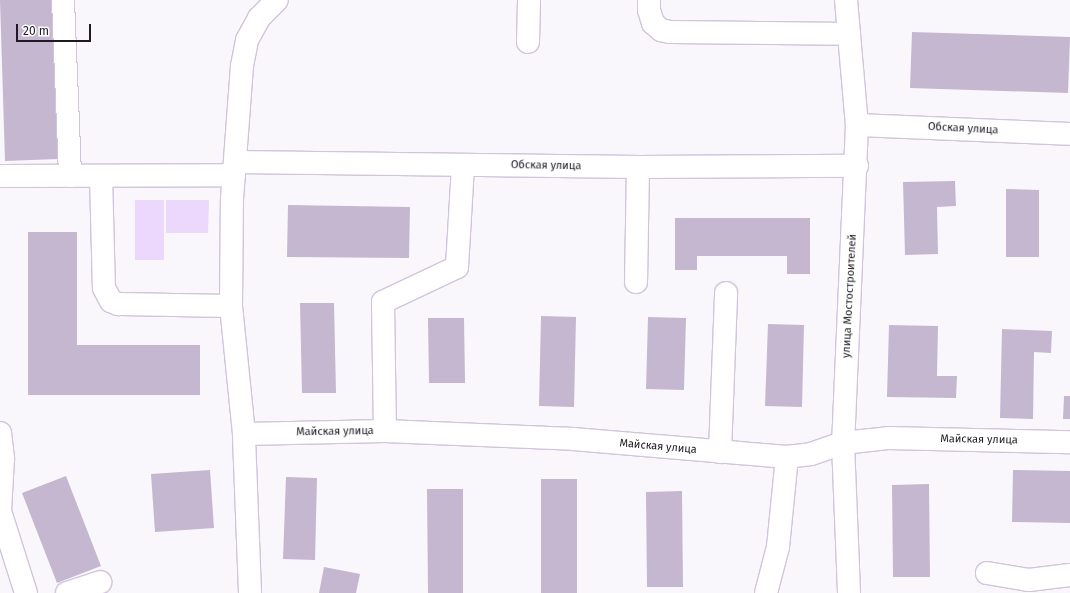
<!DOCTYPE html>
<html>
<head>
<meta charset="utf-8">
<style>
	body { margin:0 }
	#map { position:relative; width:1070px; height:593px; overflow:hidden; background:#faf7fc; font-family:"Fira Sans",sans-serif }
	div>[style] { position:absolute }
	.green>* { inset:0; background:#ecd7fd }
	.building>* { inset:0; background:#c4b7cf }
	.roads { filter:drop-shadow(1px 0 #d1c4dc) drop-shadow(-1px 0 #d1c4dc) drop-shadow(0 1px #d1c4dc) drop-shadow(0 -1px #d1c4dc) }
	.minor>* { height:22px; margin:-11px; padding:0 11px; transform-origin:11px; border-radius:11px; background:#fff }
	span { translate:-50% -50%; white-space:nowrap; text-align:center; line-height:1.15; -webkit-text-stroke:3.5px #fff; paint-order:stroke }
	.street-label { font-size:11px; color:#1e1922 }
	.scale { position:absolute; left:16px; top:24px; width:75px; height:18px; box-sizing:border-box; border:2px solid #1e1922; border-top:0; padding-left:5px; font-size:12px; line-height:14px; white-space:nowrap; color:#1e1922; -webkit-text-stroke:3px #fff; paint-order:stroke }
</style>
</head>
<body>
<div id="map">
	<div class="green">
		<i style="clip-path:polygon(135px 200px,164px 200px,164px 260px,135px 260px)"></i>
		<i style="clip-path:polygon(166px 200px,209px 200px,208px 233px,166px 233px)"></i>
	</div>
	<div class="building">
		<i style="clip-path:polygon(0 0,53px 0,58px 159px,5px 161px)"></i>
		<i style="clip-path:polygon(912px 32px,1070px 37px,1068px 93px,910px 88px)"></i>
		<i style="clip-path:polygon(955px 181px,956px 206px,937px 207px,938px 254px,905px 255px,903px 182px)"></i>
		<i style="clip-path:polygon(1006px 189px,1039px 190px,1039px 257px,1006px 257px)"></i>
		<i style="clip-path:polygon(288px 205px,410px 207px,409px 258px,287px 257px)"></i>
		<i style="clip-path:polygon(675px 218px,810px 218px,810px 274px,787px 274px,787px 256px,697px 256px,697px 270px,675px 270px)"></i>
		<i style="clip-path:polygon(28px 232px,77px 232px,77px 345px,200px 345px,200px 395px,28px 395px)"></i>
		<i style="clip-path:polygon(300px 303px,334px 303px,336px 393px,302px 393px)"></i>
		<i style="clip-path:polygon(541px 316px,576px 317px,574px 407px,539px 406px)"></i>
		<i style="clip-path:polygon(648px 317px,686px 318px,684px 390px,646px 389px)"></i>
		<i style="clip-path:polygon(428px 318px,464px 318px,465px 383px,429px 383px)"></i>
		<i style="clip-path:polygon(768px 324px,804px 325px,802px 407px,765px 406px)"></i>
		<i style="clip-path:polygon(889px 325px,938px 326px,937px 376px,957px 376px,956px 398px,887px 397px)"></i>
		<i style="clip-path:polygon(1002px 329px,1052px 331px,1051px 353px,1034px 352px,1033px 419px,1000px 418px)"></i>
		<i style="clip-path:polygon(1064px 396px,1070px 396px,1070px 419px,1063px 419px)"></i>
		<i style="clip-path:polygon(210px 470px,214px 528px,155px 532px,151px 474px)"></i>
		<i style="clip-path:polygon(1013px 470px,1070px 471px,1070px 523px,1012px 522px)"></i>
		<i style="clip-path:polygon(66px 476px,101px 566px,57px 583px,22px 493px)"></i>
		<i style="clip-path:polygon(286px 477px,317px 478px,315px 560px,283px 559px)"></i>
		<i style="clip-path:polygon(541px 479px,577px 479px,577px 593px,541px 593px)"></i>
		<i style="clip-path:polygon(929px 484px,930px 577px,893px 577px,892px 485px)"></i>
		<i style="clip-path:polygon(427px 489px,463px 489px,463px 593px,428px 593px)"></i>
		<i style="clip-path:polygon(682px 491px,683px 587px,647px 587px,646px 492px)"></i>
		<i style="clip-path:polygon(324px 567px,360px 574px,356px 593px,319px 593px)"></i>
	</div>
	<div class="roads">
		<div class="minor">
			<i style="left:63px;top:0;width:176px;rotate:87.7deg"></i>
			<i style="left:649px;top:0;width:10px;rotate:90deg"></i>
			<i style="left:649px;top:10px;width:14px;rotate:73deg"></i>
			<i style="left:653px;top:23px;width:11px;rotate:41deg"></i>
			<i style="left:661px;top:30px;width:9px;rotate:13deg"></i>
			<i style="left:670px;top:32px;width:179px;rotate:0.6deg"></i>
			<i style="left:846px;top:0;width:125px;rotate:85deg"></i>
			<i style="left:857px;top:125px;width:318px;rotate:92.5deg"></i>
			<i style="left:843px;top:443px;width:150px;rotate:87.7deg"></i>
			<i style="left:528px;top:42px;width:42px;rotate:-88.6deg"></i>
			<i style="left:857px;top:125px;width:213px;rotate:2.4deg"></i>
			<i style="left:235px;top:162px;width:403px;rotate:0.7deg"></i>
			<i style="left:638px;top:167px;width:219px;rotate:-0.3deg"></i>
			<i style="left:0;top:176px;width:234px;rotate:-0.2deg"></i>
			<i style="left:101px;top:176px;width:112px;rotate:88.5deg"></i>
			<i style="left:104px;top:288px;width:15px;rotate:62deg"></i>
			<i style="left:111px;top:301px;width:8px;rotate:23deg"></i>
			<i style="left:118px;top:304px;width:113px;rotate:1deg"></i>
			<i style="left:636px;top:282px;width:115px;rotate:-89deg"></i>
			<i style="left:385px;top:431px;width:129px;rotate:-90.9deg"></i>
			<i style="left:383px;top:302px;width:82px;rotate:-25.3deg"></i>
			<i style="left:457px;top:267px;width:102px;rotate:-86.6deg"></i>
			<i style="left:0;top:433px;width:26px;rotate:83deg"></i>
			<i style="left:3px;top:459px;width:52px;rotate:93.3deg"></i>
			<i style="left:0;top:511px;width:86px;rotate:72.4deg"></i>
			<i style="left:244px;top:434px;width:141px;rotate:-1.2deg"></i>
			<i style="left:385px;top:431px;width:188px;rotate:2.4deg"></i>
			<i style="left:573px;top:439px;width:215px;rotate:4.8deg"></i>
			<i style="left:787px;top:457px;width:24px;rotate:-7deg"></i>
			<i style="left:811px;top:454px;width:34px;rotate:-19deg"></i>
			<i style="left:843px;top:443px;width:45px;rotate:-6.3deg"></i>
			<i style="left:888px;top:438px;width:182px;rotate:1.3deg"></i>
			<i style="left:720px;top:452px;width:159px;rotate:-87.8deg"></i>
			<i style="left:987px;top:573px;width:43px;rotate:9.5deg"></i>
			<i style="left:1029px;top:580px;width:41px;rotate:-7deg"></i>
			<i style="left:67px;top:593px;width:35px;rotate:-18deg"></i>
			<i style="left:250px;top:593px;width:159px;rotate:-92.2deg"></i>
			<i style="left:244px;top:434px;width:129px;rotate:-95.8deg"></i>
			<i style="left:231px;top:306px;width:107px;rotate:-89.5deg"></i>
			<i style="left:232px;top:199px;width:133px;rotate:-85.7deg"></i>
			<i style="left:242px;top:66px;width:26px;rotate:-79deg"></i>
			<i style="left:247px;top:40px;width:25px;rotate:-61deg"></i>
			<i style="left:259px;top:18px;width:25px;rotate:-45deg"></i>
			<i style="left:766px;top:593px;width:48px;rotate:-75.4deg"></i>
			<i style="left:778px;top:547px;width:90px;rotate:-84.3deg"></i>
		</div>
	</div>
	<div class="street-label">
		<span style="left:963px;top:129px;rotate:3deg">Обская улица</span>
		<span style="left:546px;top:166px;rotate:1deg">Обская улица</span>
		<span style="left:850px;top:296px;rotate:-87deg">улица Мостостроителей</span>
		<span style="left:335px;top:432px;rotate:-1deg">Майская улица</span>
		<span style="left:979px;top:440px;rotate:1deg">Майская улица</span>
		<span style="left:658px;top:447px;rotate:5deg">Майская улица</span>
	</div>
	<div class="scale">20 m</div>
</div>
</body>
</html>
